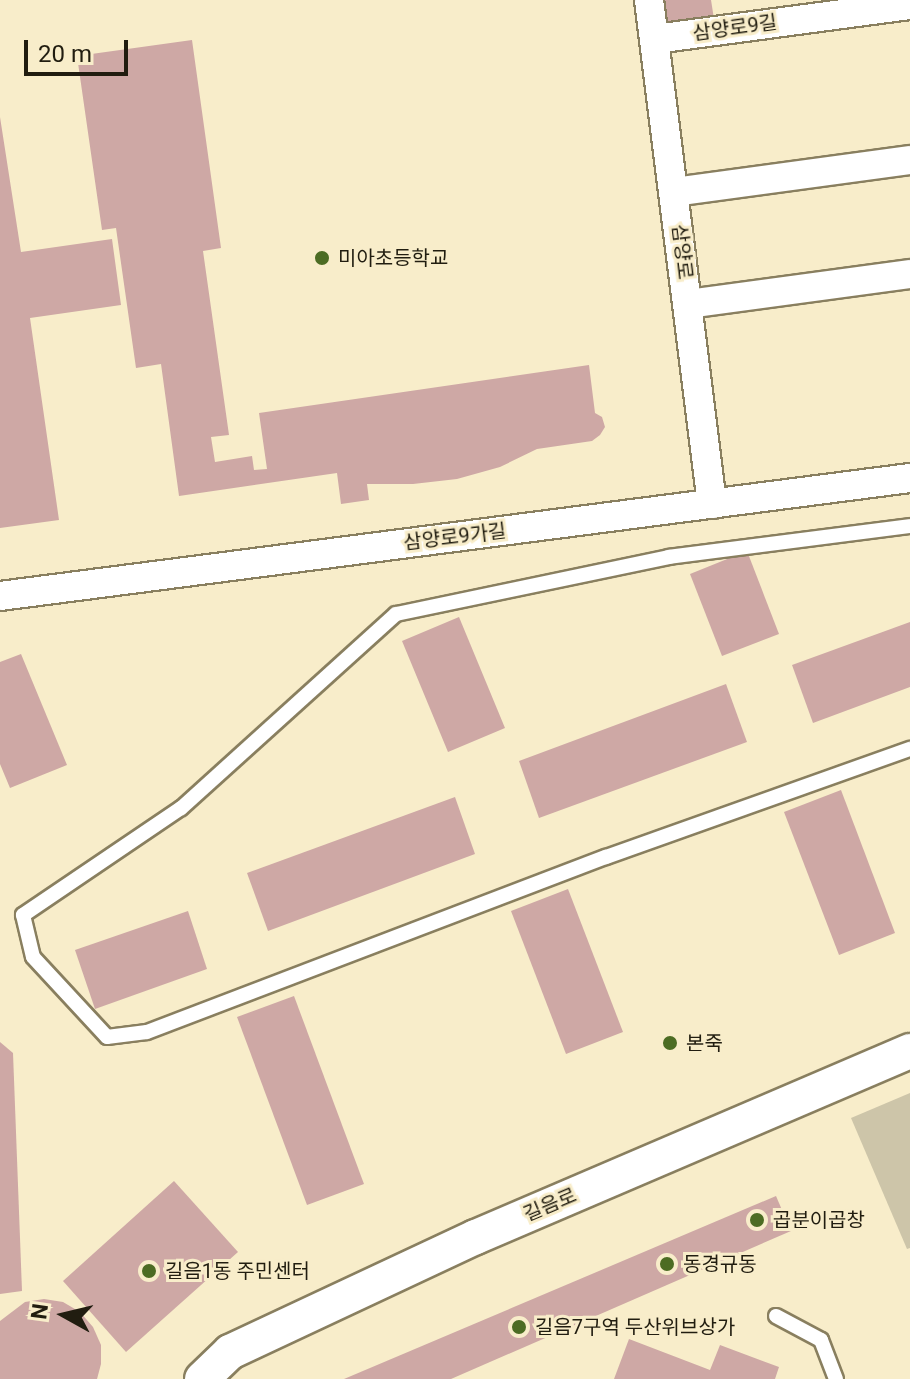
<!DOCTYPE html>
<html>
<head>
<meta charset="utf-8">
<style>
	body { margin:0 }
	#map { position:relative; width:910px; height:1379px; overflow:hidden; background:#f8edca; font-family:Roboto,"Noto Sans KR",sans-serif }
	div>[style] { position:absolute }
	.green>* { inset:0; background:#cdc5a9 }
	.building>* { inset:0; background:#cea8a5 }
	.roads { filter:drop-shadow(2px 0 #897f5f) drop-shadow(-2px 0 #897f5f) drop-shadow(0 2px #897f5f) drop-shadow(0 -2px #897f5f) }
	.service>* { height:14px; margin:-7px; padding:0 7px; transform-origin:7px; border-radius:7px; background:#fff }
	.minor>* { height:28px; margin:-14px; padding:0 14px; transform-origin:14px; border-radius:14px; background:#fff }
	.tertiary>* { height:34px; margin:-17px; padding:0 17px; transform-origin:17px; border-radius:17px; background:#fff }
	.dots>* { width:22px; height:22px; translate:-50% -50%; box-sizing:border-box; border:4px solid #f8edca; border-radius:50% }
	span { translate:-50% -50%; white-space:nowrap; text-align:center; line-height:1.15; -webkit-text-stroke:6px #f8edca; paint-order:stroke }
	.street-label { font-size:20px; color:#211d10 }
	.poi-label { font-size:20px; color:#211d10 }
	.left { translate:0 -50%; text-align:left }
	.north { position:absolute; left:24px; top:1275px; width:80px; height:80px; -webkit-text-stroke:6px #f8edca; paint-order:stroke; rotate:278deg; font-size:22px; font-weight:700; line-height:32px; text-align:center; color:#211d10 }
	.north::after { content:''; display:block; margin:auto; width:28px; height:36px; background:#211d10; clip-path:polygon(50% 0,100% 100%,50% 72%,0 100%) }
	.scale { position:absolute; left:24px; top:40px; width:104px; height:36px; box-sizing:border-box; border:4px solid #211d10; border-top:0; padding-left:10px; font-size:24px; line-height:28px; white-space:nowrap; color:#211d10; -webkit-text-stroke:6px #f8edca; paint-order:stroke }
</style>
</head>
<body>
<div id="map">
	<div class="green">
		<i style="clip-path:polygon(910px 1093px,910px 1248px,907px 1249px,851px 1118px)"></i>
	</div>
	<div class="building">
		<i style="clip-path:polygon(663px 0,711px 0,714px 19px,666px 25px)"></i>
		<i style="clip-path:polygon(192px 40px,221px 248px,203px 251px,229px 435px,211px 437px,215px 462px,252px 456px,254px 470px,267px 469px,259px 413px,589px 365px,595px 413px,602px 417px,605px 427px,600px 435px,592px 441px,537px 449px,500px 467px,457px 479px,413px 484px,367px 484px,369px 500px,341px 504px,337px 473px,179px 496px,161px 364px,136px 368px,116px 228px,102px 230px,77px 56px)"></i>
		<i style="clip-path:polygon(0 117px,21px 252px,112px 239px,121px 305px,30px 318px,59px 520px,0 528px)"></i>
		<i style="clip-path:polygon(747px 551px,779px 634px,722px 656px,690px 574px)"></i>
		<i style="clip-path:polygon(459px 617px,505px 728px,448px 752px,402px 641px)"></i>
		<i style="clip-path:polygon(910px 622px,910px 687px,813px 723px,792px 665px)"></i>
		<i style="clip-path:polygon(21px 654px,67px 765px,10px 788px,0 764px,0 662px)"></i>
		<i style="clip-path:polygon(726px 684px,747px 742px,539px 818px,519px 761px)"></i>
		<i style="clip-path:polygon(841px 790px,895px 933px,839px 955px,784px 812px)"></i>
		<i style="clip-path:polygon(455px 797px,475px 854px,268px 931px,247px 873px)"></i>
		<i style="clip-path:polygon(568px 889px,623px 1032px,566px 1054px,511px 911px)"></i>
		<i style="clip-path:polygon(188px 911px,207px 969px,95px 1009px,75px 950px)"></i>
		<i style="clip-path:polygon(294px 996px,364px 1184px,307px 1205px,237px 1017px)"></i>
		<i style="clip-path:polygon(0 1042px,13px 1053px,22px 1291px,0 1294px)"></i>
		<i style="clip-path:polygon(174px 1181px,238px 1252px,126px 1352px,63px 1281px)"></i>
		<i style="clip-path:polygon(776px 1196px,791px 1231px,451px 1379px,344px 1379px)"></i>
		<i style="clip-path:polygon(44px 1299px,63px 1302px,80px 1312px,93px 1327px,101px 1345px,101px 1364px,97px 1379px,0 1379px,0 1321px,25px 1302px)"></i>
		<i style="clip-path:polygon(629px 1339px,710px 1370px,720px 1345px,779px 1367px,775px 1379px,614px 1379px)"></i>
	</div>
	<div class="roads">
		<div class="service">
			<i style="left:910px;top:526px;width:243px;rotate:172.7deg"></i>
			<i style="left:669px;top:557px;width:279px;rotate:168.2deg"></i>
			<i style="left:396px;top:614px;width:290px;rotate:137.9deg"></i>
			<i style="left:181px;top:808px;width:191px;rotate:145.9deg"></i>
			<i style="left:23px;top:915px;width:43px;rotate:76.6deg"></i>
			<i style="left:33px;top:957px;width:109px;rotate:47.2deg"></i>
			<i style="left:107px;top:1037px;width:40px;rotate:-7.1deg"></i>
			<i style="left:147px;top:1032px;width:491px;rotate:-20.9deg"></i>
			<i style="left:606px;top:857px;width:323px;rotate:-19.6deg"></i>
			<i style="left:776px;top:1316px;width:51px;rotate:28.1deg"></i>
			<i style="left:821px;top:1340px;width:42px;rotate:69deg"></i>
		</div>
		<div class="minor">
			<i style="left:649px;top:0;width:508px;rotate:82.87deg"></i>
			<i style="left:655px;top:39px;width:257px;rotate:-7.6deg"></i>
			<i style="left:674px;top:192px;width:238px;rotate:-7.7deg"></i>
			<i style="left:688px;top:304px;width:224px;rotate:-7.7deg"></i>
			<i style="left:0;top:596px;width:918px;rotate:-7.39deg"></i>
		</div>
		<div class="tertiary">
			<i style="left:202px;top:1379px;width:39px;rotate:-44deg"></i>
			<i style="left:230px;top:1352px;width:272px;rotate:-25.1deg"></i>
			<i style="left:476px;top:1237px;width:472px;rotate:-23.2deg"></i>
		</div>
	</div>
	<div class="dots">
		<i style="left:322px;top:258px;background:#4c6c23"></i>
		<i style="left:670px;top:1043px;background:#4c6c23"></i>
		<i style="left:757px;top:1220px;background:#4c6c23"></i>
		<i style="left:667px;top:1264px;background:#4c6c23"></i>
		<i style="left:149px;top:1271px;background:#4c6c23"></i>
		<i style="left:519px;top:1327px;background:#4c6c23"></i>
	</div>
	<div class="street-label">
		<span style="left:735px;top:28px;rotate:-8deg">삼양로9길</span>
		<span style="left:682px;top:252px;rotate:83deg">삼양로</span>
		<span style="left:455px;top:537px;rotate:-7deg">삼양로9가길</span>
		<span style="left:550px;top:1205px;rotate:-23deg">길음로</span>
	</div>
	<div class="poi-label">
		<span class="left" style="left:338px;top:258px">미아초등학교</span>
		<span class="left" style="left:686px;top:1043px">본죽</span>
		<span class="left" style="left:773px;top:1220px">곱분이곱창</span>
		<span class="left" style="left:683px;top:1264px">동경규동</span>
		<span class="left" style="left:165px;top:1271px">길음1동 주민센터</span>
		<span class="left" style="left:535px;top:1327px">길음7구역 두산위브상가</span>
	</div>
	<div class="north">N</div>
	<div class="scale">20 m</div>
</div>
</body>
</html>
